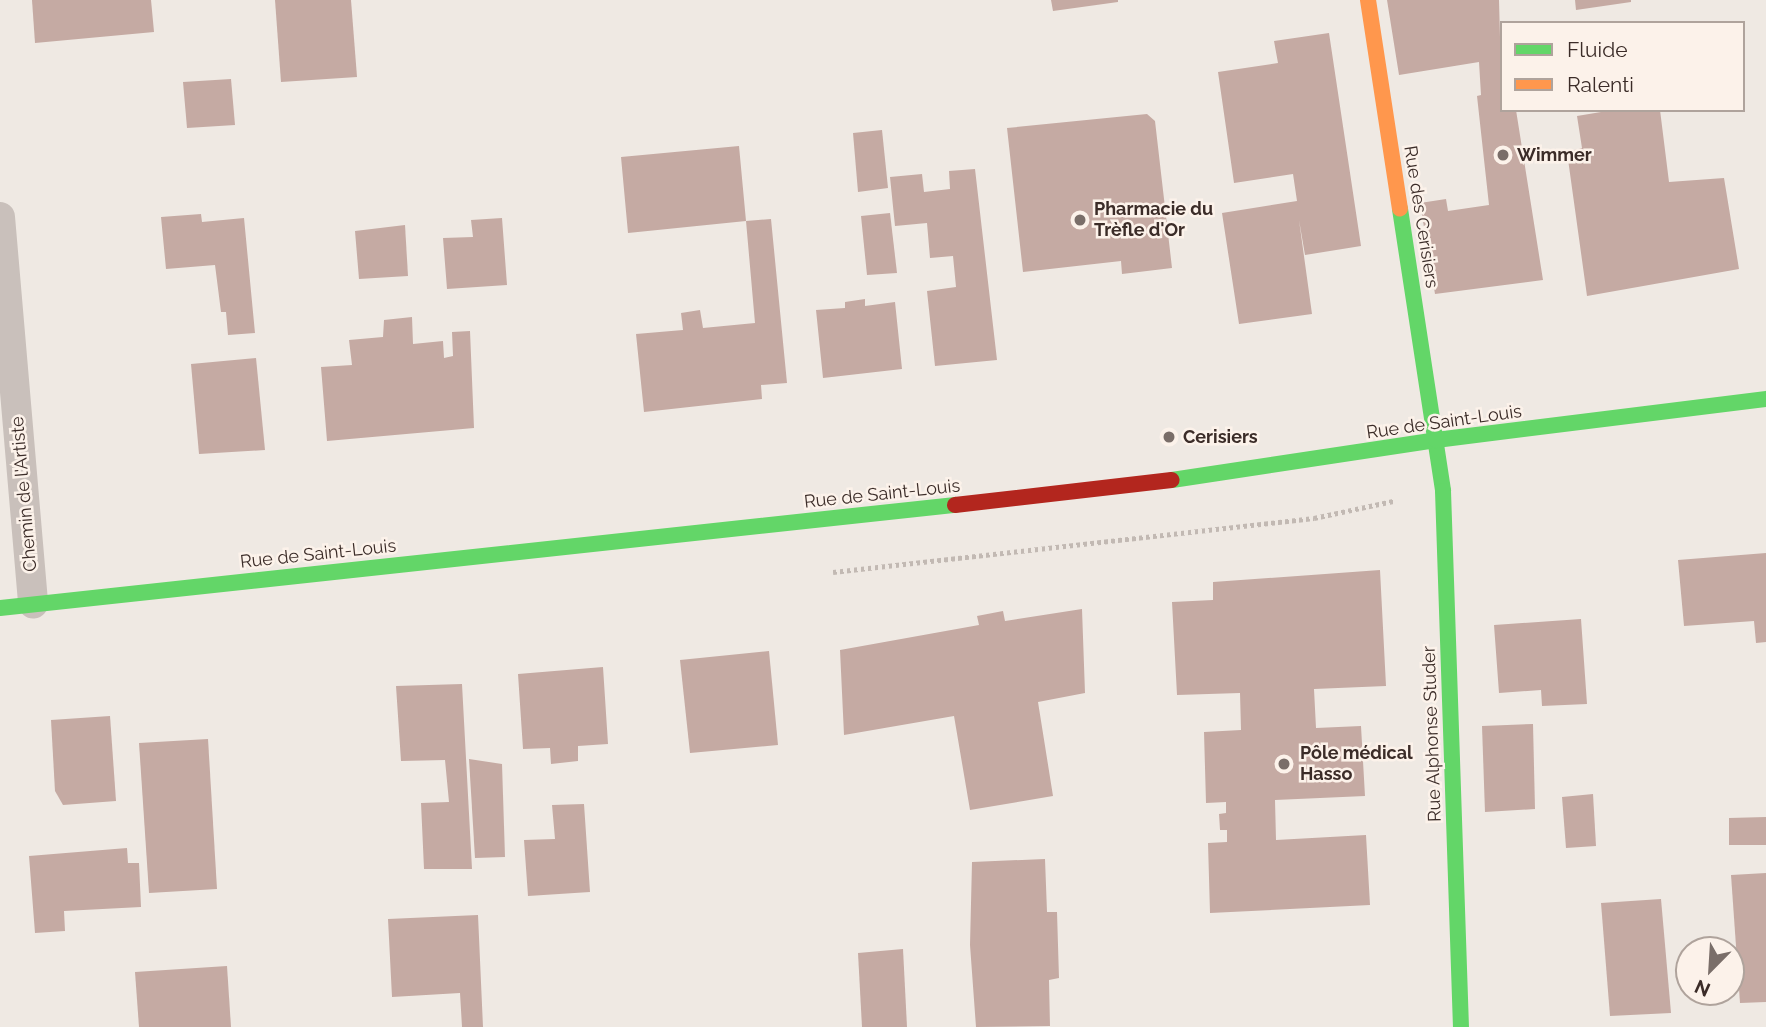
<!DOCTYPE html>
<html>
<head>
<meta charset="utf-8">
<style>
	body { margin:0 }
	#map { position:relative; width:1766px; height:1027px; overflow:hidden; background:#efe9e3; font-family:Raleway,sans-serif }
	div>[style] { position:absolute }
	.building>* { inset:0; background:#c5aaa3 }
	.path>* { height:4.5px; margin-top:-2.25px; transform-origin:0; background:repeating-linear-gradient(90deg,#c2b9b3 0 3.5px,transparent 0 7px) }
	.lane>* { height:30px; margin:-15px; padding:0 15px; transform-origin:15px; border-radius:15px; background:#c9c0bb }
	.fast>* { height:16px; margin:-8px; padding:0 8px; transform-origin:8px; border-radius:8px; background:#63d668 }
	.slow>* { height:16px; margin:-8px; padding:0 8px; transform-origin:8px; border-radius:8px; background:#ff974d }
	.jam>* { height:16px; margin:-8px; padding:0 8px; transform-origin:8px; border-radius:8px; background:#b3261e }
	.dots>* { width:19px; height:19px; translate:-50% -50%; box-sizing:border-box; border:4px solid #fcf2ea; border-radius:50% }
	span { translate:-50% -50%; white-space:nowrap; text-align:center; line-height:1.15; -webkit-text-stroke:5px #fcf2ea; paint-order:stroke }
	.poi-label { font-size:18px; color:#3b2c28; font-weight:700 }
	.left { translate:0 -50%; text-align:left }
	.street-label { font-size:18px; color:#3b2c28 }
	.legend { position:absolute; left:1500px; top:21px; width:245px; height:91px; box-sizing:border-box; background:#fcf2ea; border:2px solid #afa39c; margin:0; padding:9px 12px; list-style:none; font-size:21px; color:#3b2c28 }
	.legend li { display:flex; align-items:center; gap:14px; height:35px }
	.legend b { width:35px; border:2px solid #afa39c }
	.north { position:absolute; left:1675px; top:936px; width:70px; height:70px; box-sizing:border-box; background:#fcf2ea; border:2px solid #afa39c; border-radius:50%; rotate:204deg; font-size:19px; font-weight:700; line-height:28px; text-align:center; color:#3b2c28 }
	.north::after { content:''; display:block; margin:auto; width:24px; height:32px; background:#7a6e69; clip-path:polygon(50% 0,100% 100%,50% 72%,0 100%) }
</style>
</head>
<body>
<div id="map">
	<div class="building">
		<i style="clip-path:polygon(32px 0,151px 0,154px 32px,35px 43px)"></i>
		<i style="clip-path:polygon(275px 0,351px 0,357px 77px,281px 82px)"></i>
		<i style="clip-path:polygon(1051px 0,1118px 0,1118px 2px,1053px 11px)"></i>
		<i style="clip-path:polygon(1387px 0,1499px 0,1502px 110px,1516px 110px,1543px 280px,1435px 294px,1420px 203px,1446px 199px,1448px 211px,1489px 205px,1477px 96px,1481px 95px,1479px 62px,1399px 75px)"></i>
		<i style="clip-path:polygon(1575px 0,1631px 0,1631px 2px,1576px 10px)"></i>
		<i style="clip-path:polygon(1329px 33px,1361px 246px,1305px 255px,1299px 220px,1312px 314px,1239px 324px,1222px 213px,1297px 201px,1293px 174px,1234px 183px,1218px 72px,1278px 63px,1274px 41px)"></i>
		<i style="clip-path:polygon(231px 79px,235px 125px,187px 128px,183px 82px)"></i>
		<i style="clip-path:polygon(1613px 110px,1660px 110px,1669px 182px,1724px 178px,1739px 269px,1587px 296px,1567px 152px,1582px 148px,1577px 116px)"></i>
		<i style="clip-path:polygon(1147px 114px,1155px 121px,1172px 268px,1122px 274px,1121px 261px,1023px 272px,1007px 128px)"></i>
		<i style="clip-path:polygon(882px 130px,888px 188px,858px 192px,853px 133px)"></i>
		<i style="clip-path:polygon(739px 146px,746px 221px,771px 219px,787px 383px,761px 385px,762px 399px,644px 412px,636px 334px,683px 330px,681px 313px,700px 310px,703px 328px,755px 323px,746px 221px,628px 233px,621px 157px)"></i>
		<i style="clip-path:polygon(975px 169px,997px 360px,935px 366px,927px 291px,956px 287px,953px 256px,930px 258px,927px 223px,895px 226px,890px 177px,922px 174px,924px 192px,950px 189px,949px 171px)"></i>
		<i style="clip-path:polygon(890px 213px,897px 273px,867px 275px,861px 216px)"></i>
		<i style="clip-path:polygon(201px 214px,202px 222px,244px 218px,255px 333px,228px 335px,226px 312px,221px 312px,215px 265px,166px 269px,161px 217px)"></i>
		<i style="clip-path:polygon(502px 218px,507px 285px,447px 289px,443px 238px,473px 237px,471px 220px)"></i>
		<i style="clip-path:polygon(405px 225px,408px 276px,359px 279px,355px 231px)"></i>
		<i style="clip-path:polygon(865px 299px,865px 306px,895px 302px,902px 369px,823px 378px,816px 310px,845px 308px,845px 302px)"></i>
		<i style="clip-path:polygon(412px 317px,413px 344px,443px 341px,444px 358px,453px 356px,452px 332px,470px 331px,474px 428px,327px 441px,321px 367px,352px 365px,349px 340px,383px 337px,384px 320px)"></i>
		<i style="clip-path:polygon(256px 358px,265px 450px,199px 454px,191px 364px)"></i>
		<i style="clip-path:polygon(1766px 553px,1766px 642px,1756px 643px,1754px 621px,1684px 626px,1678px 560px)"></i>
		<i style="clip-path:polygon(1380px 570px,1386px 686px,1314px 689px,1316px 728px,1361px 726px,1365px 796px,1275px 800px,1276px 840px,1366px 835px,1370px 905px,1210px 913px,1208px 843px,1227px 842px,1227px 830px,1220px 830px,1219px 814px,1226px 813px,1226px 802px,1206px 803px,1204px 732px,1241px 730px,1240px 693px,1177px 695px,1172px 602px,1213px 600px,1213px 582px)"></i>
		<i style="clip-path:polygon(1082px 609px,1085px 693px,1038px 702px,1053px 796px,970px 810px,954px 716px,844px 735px,840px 650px,979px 625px,977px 616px,1003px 611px,1005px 621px)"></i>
		<i style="clip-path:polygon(1581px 619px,1587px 704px,1542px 706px,1541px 690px,1499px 693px,1494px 625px)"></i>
		<i style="clip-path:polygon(769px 651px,778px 745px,690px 753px,680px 660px)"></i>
		<i style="clip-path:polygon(603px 667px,608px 744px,578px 746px,578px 761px,551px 764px,550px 748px,523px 749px,518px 674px)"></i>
		<i style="clip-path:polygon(462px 684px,472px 869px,424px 869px,421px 803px,449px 802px,445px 760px,401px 761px,396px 686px)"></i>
		<i style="clip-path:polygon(110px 716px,116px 801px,63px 805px,55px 791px,51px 720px)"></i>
		<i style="clip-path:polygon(1533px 724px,1535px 809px,1485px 812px,1482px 726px)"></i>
		<i style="clip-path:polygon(208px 739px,217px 889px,149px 893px,139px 743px)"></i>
		<i style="clip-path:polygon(469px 759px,502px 764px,505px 857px,475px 858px)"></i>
		<i style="clip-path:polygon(1593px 794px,1596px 846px,1566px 848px,1562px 797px)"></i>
		<i style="clip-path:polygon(584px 804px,590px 892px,528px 896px,524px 840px,555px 839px,552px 805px)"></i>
		<i style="clip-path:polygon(1766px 817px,1766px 845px,1729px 845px,1729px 818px)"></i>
		<i style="clip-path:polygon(127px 848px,128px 863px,139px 863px,141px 907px,64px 911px,65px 931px,35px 933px,29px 856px)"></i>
		<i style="clip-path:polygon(1045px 859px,1047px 912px,1057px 912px,1059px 978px,1049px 980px,1050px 1026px,976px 1027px,970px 945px,972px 862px)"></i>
		<i style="clip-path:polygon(1766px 873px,1766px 1002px,1740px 1003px,1731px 875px)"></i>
		<i style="clip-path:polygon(1661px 899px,1671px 1013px,1610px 1016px,1601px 903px)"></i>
		<i style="clip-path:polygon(478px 915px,483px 1027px,462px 1027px,460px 993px,392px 997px,388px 919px)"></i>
		<i style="clip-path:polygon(903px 949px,907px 1027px,862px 1027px,858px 953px)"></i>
		<i style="clip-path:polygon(227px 966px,231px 1027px,139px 1027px,135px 972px)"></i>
	</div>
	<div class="path">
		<i style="left:833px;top:572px;width:484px;rotate:-6.4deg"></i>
		<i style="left:1314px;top:518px;width:81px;rotate:-12.1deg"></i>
	</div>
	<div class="lane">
		<i style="left:0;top:217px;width:388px;rotate:85.1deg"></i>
	</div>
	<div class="fast">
		<i style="left:1400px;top:209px;width:285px;rotate:81.3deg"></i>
		<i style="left:1443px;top:491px;width:536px;rotate:88.08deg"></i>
		<i style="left:1172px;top:480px;width:267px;rotate:-8.6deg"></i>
		<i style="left:1436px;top:440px;width:333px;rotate:-7.1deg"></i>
		<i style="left:0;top:608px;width:961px;rotate:-6.16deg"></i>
	</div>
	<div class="slow">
		<i style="left:1368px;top:0;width:211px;rotate:81.3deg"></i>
	</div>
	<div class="jam">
		<i style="left:955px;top:505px;width:218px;rotate:-6.6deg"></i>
	</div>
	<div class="dots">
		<i style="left:1503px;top:155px;background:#7a6e69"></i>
		<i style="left:1080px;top:220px;background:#7a6e69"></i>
		<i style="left:1169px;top:437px;background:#7a6e69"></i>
		<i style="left:1284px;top:764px;background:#7a6e69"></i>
	</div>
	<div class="poi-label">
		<span class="left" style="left:1517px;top:155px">Wimmer</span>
		<span class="left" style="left:1094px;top:220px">Pharmacie du<br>Trèfle d'Or</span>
		<span class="left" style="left:1183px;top:437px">Cerisiers</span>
		<span class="left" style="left:1300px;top:764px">Pôle médical<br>Hasso</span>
	</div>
	<div class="street-label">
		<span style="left:1421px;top:217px;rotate:81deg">Rue des Cerisiers</span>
		<span style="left:1444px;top:422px;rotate:-8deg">Rue de Saint-Louis</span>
		<span style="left:24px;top:494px;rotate:-95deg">Chemin de l'Artiste</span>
		<span style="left:882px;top:494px;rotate:-6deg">Rue de Saint-Louis</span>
		<span style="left:318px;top:554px;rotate:-6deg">Rue de Saint-Louis</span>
		<span style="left:1432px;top:734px;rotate:-92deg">Rue Alphonse Studer</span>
	</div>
	<ul class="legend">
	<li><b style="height:9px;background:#63d668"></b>Fluide</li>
	<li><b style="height:9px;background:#ff974d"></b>Ralenti</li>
	</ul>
	<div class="north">N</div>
</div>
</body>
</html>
